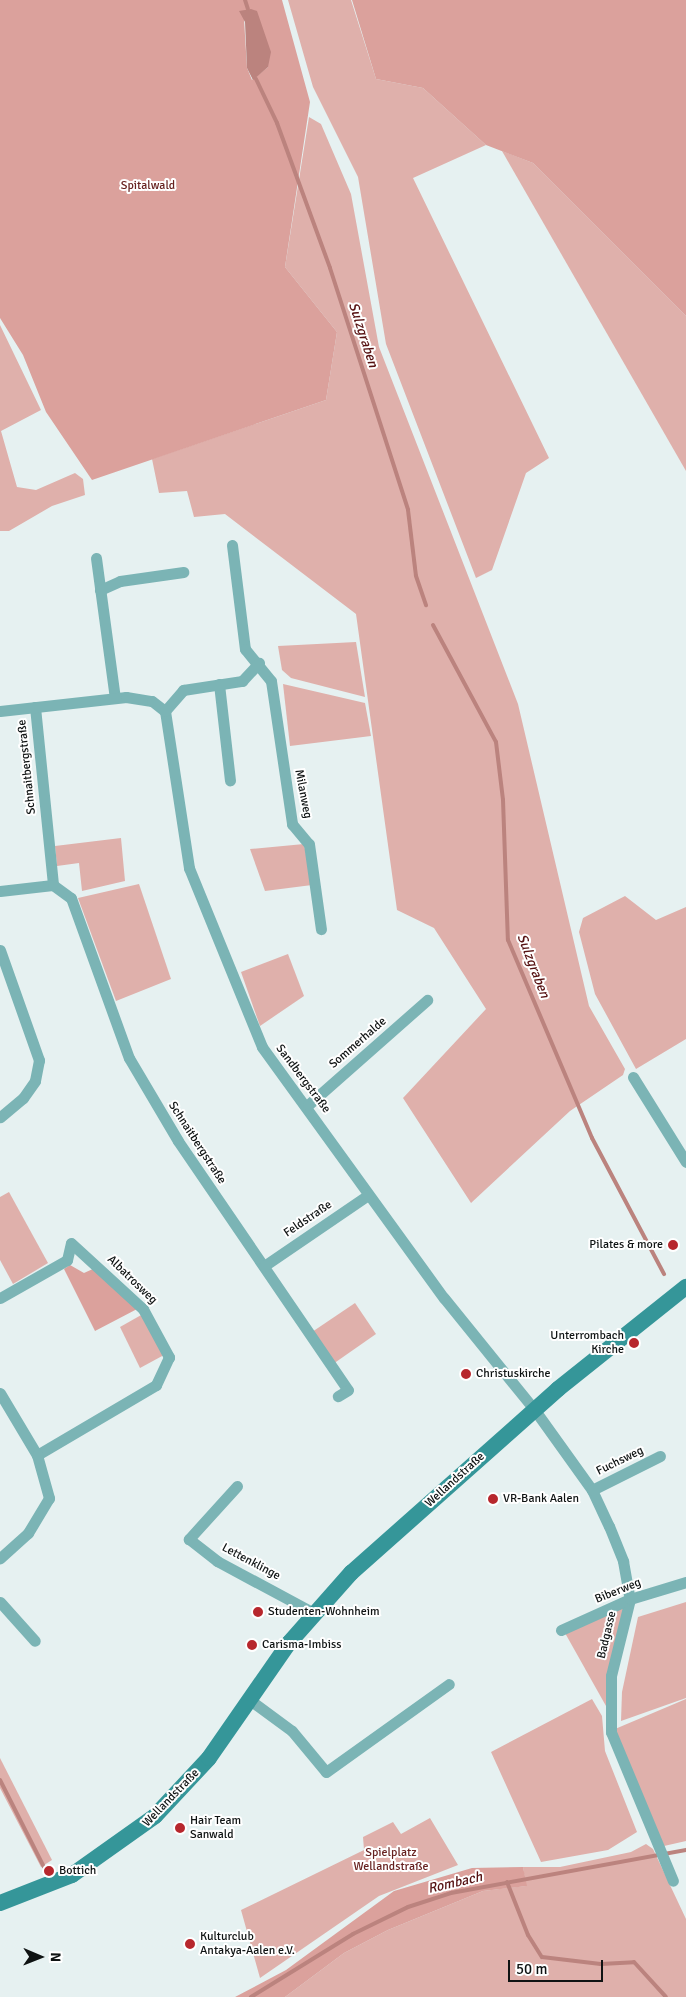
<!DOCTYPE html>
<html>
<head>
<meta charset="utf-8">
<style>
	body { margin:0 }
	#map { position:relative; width:686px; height:1997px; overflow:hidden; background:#e6f1f1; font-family:Signika,sans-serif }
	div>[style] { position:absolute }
	.green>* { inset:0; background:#dfb0ab }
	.forest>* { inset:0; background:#dba19c }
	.water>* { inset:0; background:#bb837e }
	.stream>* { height:4px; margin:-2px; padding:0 2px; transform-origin:2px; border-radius:2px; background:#bb837e }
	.minor>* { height:11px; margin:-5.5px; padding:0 5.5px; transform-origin:5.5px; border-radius:5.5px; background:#7bb4b5 }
	.secondary>* { height:16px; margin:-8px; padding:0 8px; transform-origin:8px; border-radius:8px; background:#359699 }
	.dots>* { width:14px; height:14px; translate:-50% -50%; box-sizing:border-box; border:2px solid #fff; border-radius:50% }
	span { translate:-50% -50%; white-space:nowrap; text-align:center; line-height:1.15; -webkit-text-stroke:4px #fff; paint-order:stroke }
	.park-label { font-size:12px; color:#672220 }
	.street-label { font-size:12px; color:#0f1313 }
	.poi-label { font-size:12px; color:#0f1313 }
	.right { translate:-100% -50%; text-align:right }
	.left { translate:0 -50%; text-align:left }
	.water-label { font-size:14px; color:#561112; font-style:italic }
	.north { position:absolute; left:15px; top:1932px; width:50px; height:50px; -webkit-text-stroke:4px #fff; paint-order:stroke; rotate:91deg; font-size:14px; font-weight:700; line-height:20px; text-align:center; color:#0f1313 }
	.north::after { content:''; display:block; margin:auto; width:18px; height:22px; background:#0f1313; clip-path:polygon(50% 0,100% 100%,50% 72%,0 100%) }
	.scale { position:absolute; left:508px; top:1960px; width:95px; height:22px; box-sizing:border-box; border:2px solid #0f1313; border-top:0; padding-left:6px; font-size:15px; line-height:18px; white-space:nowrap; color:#0f1313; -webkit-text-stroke:4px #fff; paint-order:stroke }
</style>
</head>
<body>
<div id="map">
	<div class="green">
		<i style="clip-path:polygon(288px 0,351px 0,376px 79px,423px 88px,486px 145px,413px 178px,549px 458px,526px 473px,492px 570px,476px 578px,386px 344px,358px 177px,313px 87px)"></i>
		<i style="clip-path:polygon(309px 117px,321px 124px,351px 194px,379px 347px,518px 704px,589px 1006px,625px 1069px,623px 1075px,570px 1111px,471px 1203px,403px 1098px,486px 1009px,434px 928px,397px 910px,356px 614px,225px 514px,194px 517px,187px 491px,159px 493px,152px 459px,326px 400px,337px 332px,285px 267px)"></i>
		<i style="clip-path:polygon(502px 151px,533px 163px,686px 316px,686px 471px)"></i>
		<i style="clip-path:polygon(0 325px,41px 410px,1px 431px,17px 487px,36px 490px,75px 473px,83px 479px,85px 495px,52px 506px,9px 531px,0 531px)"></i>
		<i style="clip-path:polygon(356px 642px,365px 697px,291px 678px,282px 670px,278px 646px)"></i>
		<i style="clip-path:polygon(283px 684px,365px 703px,371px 736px,290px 746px)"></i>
		<i style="clip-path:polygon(121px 838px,125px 881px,82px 891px,79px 863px,57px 866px,55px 846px)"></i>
		<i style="clip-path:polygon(304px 844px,312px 885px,265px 891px,250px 849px)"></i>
		<i style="clip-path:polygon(139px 884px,171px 979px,116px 1001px,78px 898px)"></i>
		<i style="clip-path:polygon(625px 896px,656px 920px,686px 907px,686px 1039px,636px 1069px,595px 994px,579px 932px,583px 918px)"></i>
		<i style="clip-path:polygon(288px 954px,304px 996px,260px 1026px,241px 972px)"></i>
		<i style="clip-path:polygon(9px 1192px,48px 1263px,13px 1284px,0 1260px,0 1197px)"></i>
		<i style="clip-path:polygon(355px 1303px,376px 1334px,333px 1364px,312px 1332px)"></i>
		<i style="clip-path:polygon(143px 1314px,164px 1355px,140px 1368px,120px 1327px)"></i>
		<i style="clip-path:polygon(686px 1602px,686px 1698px,621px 1721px,622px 1692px,638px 1617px)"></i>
		<i style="clip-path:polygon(624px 1606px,606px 1706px,565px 1633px)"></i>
		<i style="clip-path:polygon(592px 1699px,602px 1716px,605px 1751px,637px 1832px,608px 1850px,541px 1862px,491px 1752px)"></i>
		<i style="clip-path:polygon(686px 1699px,686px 1841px,664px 1846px,615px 1729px)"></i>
		<i style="clip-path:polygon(0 1758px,52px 1860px,41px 1867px,0 1788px)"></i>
		<i style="clip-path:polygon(430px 1818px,458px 1865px,379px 1896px,260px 1978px,241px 1910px,364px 1850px,363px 1837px,393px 1822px,401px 1834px)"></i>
		<i style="clip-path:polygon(646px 1844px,653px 1849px,686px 1919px,686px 1997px,285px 1997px,344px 1953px,388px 1930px,483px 1891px,526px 1886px,523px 1867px,560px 1867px,631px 1852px)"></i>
	</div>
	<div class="forest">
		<i style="clip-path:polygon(evenodd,0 0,282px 0,310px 102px,285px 267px,337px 332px,326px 400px,92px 480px,46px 412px,23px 355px,0 318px,0 0,244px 19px,268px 67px,252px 80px,247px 68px,244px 19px)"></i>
		<i style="clip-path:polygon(352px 0,686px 0,686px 316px,533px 163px,486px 145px,423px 88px,376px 79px)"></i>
		<i style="clip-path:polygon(70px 1265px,84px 1273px,95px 1268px,139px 1308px,95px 1331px,64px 1269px)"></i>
		<i style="clip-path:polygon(523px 1867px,527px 1886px,483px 1891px,388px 1930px,344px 1953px,285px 1997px,235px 1997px,286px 1970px,394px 1891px,472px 1868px)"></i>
	</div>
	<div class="water">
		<i style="clip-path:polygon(251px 9px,257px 11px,271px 52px,268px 67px,253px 80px,247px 68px,245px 22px,239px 11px)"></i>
	</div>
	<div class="stream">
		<i style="left:245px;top:0;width:9px;rotate:72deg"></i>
		<i style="left:256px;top:79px;width:49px;rotate:64.5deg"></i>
		<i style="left:277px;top:123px;width:154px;rotate:69.9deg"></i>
		<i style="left:330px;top:268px;width:254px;rotate:72.1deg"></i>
		<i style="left:408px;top:510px;width:66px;rotate:83.1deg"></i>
		<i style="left:416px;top:576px;width:31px;rotate:71deg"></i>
		<i style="left:433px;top:625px;width:133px;rotate:61.7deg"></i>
		<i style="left:496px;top:742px;width:58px;rotate:83.1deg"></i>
		<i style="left:503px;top:800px;width:140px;rotate:88deg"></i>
		<i style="left:508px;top:940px;width:215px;rotate:67deg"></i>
		<i style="left:592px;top:1138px;width:154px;rotate:62.1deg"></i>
		<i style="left:0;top:1780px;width:97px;rotate:63.2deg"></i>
		<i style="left:507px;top:1882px;width:57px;rotate:68.4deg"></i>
		<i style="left:528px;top:1935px;width:26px;rotate:58deg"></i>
		<i style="left:542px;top:1957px;width:59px;rotate:6.8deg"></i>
		<i style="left:601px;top:1964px;width:33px;rotate:-3deg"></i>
		<i style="left:634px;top:1962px;width:47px;rotate:47.6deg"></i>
		<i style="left:251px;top:1997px;width:120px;rotate:-31.7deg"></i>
		<i style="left:353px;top:1934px;width:61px;rotate:-26.1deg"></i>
		<i style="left:408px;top:1907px;width:45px;rotate:-18deg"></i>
		<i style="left:451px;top:1893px;width:239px;rotate:-10.4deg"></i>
	</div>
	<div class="minor">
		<i style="left:232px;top:545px;width:105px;rotate:82.9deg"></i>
		<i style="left:245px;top:649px;width:41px;rotate:50.9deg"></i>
		<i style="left:271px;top:681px;width:145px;rotate:81.6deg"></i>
		<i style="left:292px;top:824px;width:26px;rotate:50deg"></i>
		<i style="left:309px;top:844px;width:86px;rotate:82deg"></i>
		<i style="left:96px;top:558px;width:141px;rotate:82.3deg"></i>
		<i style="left:100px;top:590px;width:22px;rotate:-24deg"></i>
		<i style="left:120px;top:581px;width:64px;rotate:-8.1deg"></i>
		<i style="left:219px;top:684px;width:97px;rotate:83.5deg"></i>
		<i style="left:35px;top:707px;width:179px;rotate:84.2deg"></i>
		<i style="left:0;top:711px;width:127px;rotate:-6.3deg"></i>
		<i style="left:126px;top:697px;width:26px;rotate:9deg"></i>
		<i style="left:152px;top:701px;width:16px;rotate:38deg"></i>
		<i style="left:165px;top:711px;width:159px;rotate:81.3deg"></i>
		<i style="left:189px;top:868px;width:193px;rotate:67.8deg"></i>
		<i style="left:262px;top:1047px;width:310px;rotate:54.1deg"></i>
		<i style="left:444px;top:1298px;width:143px;rotate:51deg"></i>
		<i style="left:534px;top:1409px;width:100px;rotate:54.4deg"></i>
		<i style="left:592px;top:1490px;width:40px;rotate:65deg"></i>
		<i style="left:609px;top:1526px;width:38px;rotate:68deg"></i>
		<i style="left:623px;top:1561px;width:39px;rotate:80deg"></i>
		<i style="left:630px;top:1599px;width:79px;rotate:103.9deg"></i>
		<i style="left:611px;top:1676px;width:56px;rotate:90deg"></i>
		<i style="left:611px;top:1732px;width:161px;rotate:67.4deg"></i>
		<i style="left:165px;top:711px;width:28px;rotate:-49deg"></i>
		<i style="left:183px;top:690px;width:60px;rotate:-8.7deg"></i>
		<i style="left:242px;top:681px;width:25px;rotate:-47deg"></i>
		<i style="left:0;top:891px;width:53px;rotate:-6.5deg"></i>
		<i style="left:53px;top:885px;width:22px;rotate:36deg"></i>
		<i style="left:71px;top:898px;width:170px;rotate:70.1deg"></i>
		<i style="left:129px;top:1058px;width:96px;rotate:59.4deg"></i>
		<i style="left:178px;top:1141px;width:301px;rotate:55.7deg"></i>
		<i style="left:348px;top:1390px;width:12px;rotate:149deg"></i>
		<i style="left:0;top:950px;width:117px;rotate:70.5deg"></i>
		<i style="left:39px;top:1060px;width:21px;rotate:101deg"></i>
		<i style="left:35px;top:1081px;width:21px;rotate:125deg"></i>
		<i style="left:23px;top:1098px;width:30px;rotate:140deg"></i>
		<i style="left:633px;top:1077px;width:100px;rotate:58.1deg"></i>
		<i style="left:308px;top:1105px;width:159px;rotate:-41.4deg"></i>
		<i style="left:264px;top:1266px;width:126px;rotate:-34.3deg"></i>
		<i style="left:0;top:1298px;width:77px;rotate:-29.6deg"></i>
		<i style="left:67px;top:1260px;width:17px;rotate:-77deg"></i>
		<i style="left:71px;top:1243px;width:98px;rotate:42.5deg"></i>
		<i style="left:143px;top:1309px;width:55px;rotate:61.6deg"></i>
		<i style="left:169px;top:1357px;width:31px;rotate:115deg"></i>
		<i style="left:156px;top:1385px;width:138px;rotate:149.5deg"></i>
		<i style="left:0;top:1393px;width:72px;rotate:59.2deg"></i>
		<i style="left:37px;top:1455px;width:45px;rotate:74.4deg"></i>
		<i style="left:49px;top:1498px;width:41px;rotate:121deg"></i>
		<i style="left:28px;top:1533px;width:38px;rotate:138deg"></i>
		<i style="left:237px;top:1486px;width:72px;rotate:132.2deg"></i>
		<i style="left:189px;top:1539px;width:36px;rotate:38deg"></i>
		<i style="left:217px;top:1561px;width:110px;rotate:28.2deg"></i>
		<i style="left:592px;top:1490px;width:76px;rotate:-26.6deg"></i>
		<i style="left:0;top:1602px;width:52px;rotate:48.1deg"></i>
		<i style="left:561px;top:1630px;width:76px;rotate:-24.2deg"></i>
		<i style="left:630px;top:1599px;width:59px;rotate:-16.9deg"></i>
		<i style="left:250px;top:1700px;width:52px;rotate:36.4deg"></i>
		<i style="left:292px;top:1731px;width:53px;rotate:50.3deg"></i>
		<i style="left:326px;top:1772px;width:151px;rotate:-35.6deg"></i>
	</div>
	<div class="secondary">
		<i style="left:0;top:1903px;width:77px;rotate:-21.3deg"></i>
		<i style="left:72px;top:1875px;width:102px;rotate:-35.4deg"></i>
		<i style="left:155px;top:1816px;width:79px;rotate:-47deg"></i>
		<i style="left:209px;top:1758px;width:140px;rotate:-55.2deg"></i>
		<i style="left:289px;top:1643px;width:94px;rotate:-48.5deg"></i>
		<i style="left:351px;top:1573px;width:277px;rotate:-41.6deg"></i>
		<i style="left:558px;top:1389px;width:164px;rotate:-38.6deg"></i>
	</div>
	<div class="dots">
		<i style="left:673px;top:1245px;background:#b7272d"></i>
		<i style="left:634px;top:1343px;background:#b7272d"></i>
		<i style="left:466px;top:1374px;background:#b7272d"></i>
		<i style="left:493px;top:1499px;background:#b7272d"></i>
		<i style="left:258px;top:1612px;background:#b7272d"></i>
		<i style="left:252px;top:1645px;background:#b7272d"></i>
		<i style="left:180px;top:1828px;background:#b7272d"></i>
		<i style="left:49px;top:1871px;background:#b7272d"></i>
		<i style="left:190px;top:1944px;background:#b7272d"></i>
	</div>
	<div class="park-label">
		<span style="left:148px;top:186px">Spitalwald</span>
		<span style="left:391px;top:1860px">Spielplatz<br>Wellandstraße</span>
	</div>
	<div class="street-label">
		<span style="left:27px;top:767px;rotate:-96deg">Schnaitbergstraße</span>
		<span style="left:303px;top:794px;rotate:79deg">Milanweg</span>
		<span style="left:358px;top:1043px;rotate:-41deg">Sommerhalde</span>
		<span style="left:303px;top:1079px;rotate:53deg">Sandbergstraße</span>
		<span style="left:197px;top:1143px;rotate:57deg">Schnaitbergstraße</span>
		<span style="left:308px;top:1219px;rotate:-34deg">Feldstraße</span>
		<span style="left:132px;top:1280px;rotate:44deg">Albatrosweg</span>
		<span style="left:620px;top:1461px;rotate:-26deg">Fuchsweg</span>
		<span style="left:455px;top:1480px;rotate:-42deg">Wellandstraße</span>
		<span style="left:251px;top:1562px;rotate:28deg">Lettenklinge</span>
		<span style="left:618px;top:1591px;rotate:-22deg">Biberweg</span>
		<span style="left:607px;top:1635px;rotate:-77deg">Badgasse</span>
		<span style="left:171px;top:1798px;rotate:-46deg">Wellandstraße</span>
	</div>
	<div class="poi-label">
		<span class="right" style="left:663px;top:1245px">Pilates &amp; more</span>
		<span class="right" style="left:624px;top:1343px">Unterrombach<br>Kirche</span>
		<span class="left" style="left:476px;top:1374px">Christuskirche</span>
		<span class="left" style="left:503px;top:1499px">VR-Bank Aalen</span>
		<span class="left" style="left:268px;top:1612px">Studenten-Wohnheim</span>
		<span class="left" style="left:262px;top:1645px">Carisma-Imbiss</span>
		<span class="left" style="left:190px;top:1828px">Hair Team<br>Sanwald</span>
		<span class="left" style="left:59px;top:1871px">Bottich</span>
		<span class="left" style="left:200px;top:1944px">Kulturclub<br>Antakya-Aalen e.V.</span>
	</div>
	<div class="water-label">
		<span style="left:363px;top:335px;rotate:72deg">Sulzgraben</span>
		<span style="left:533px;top:966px;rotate:69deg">Sulzgraben</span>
		<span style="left:455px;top:1883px;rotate:-13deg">Rombach</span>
	</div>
	<div class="north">N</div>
	<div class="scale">50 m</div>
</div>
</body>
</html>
